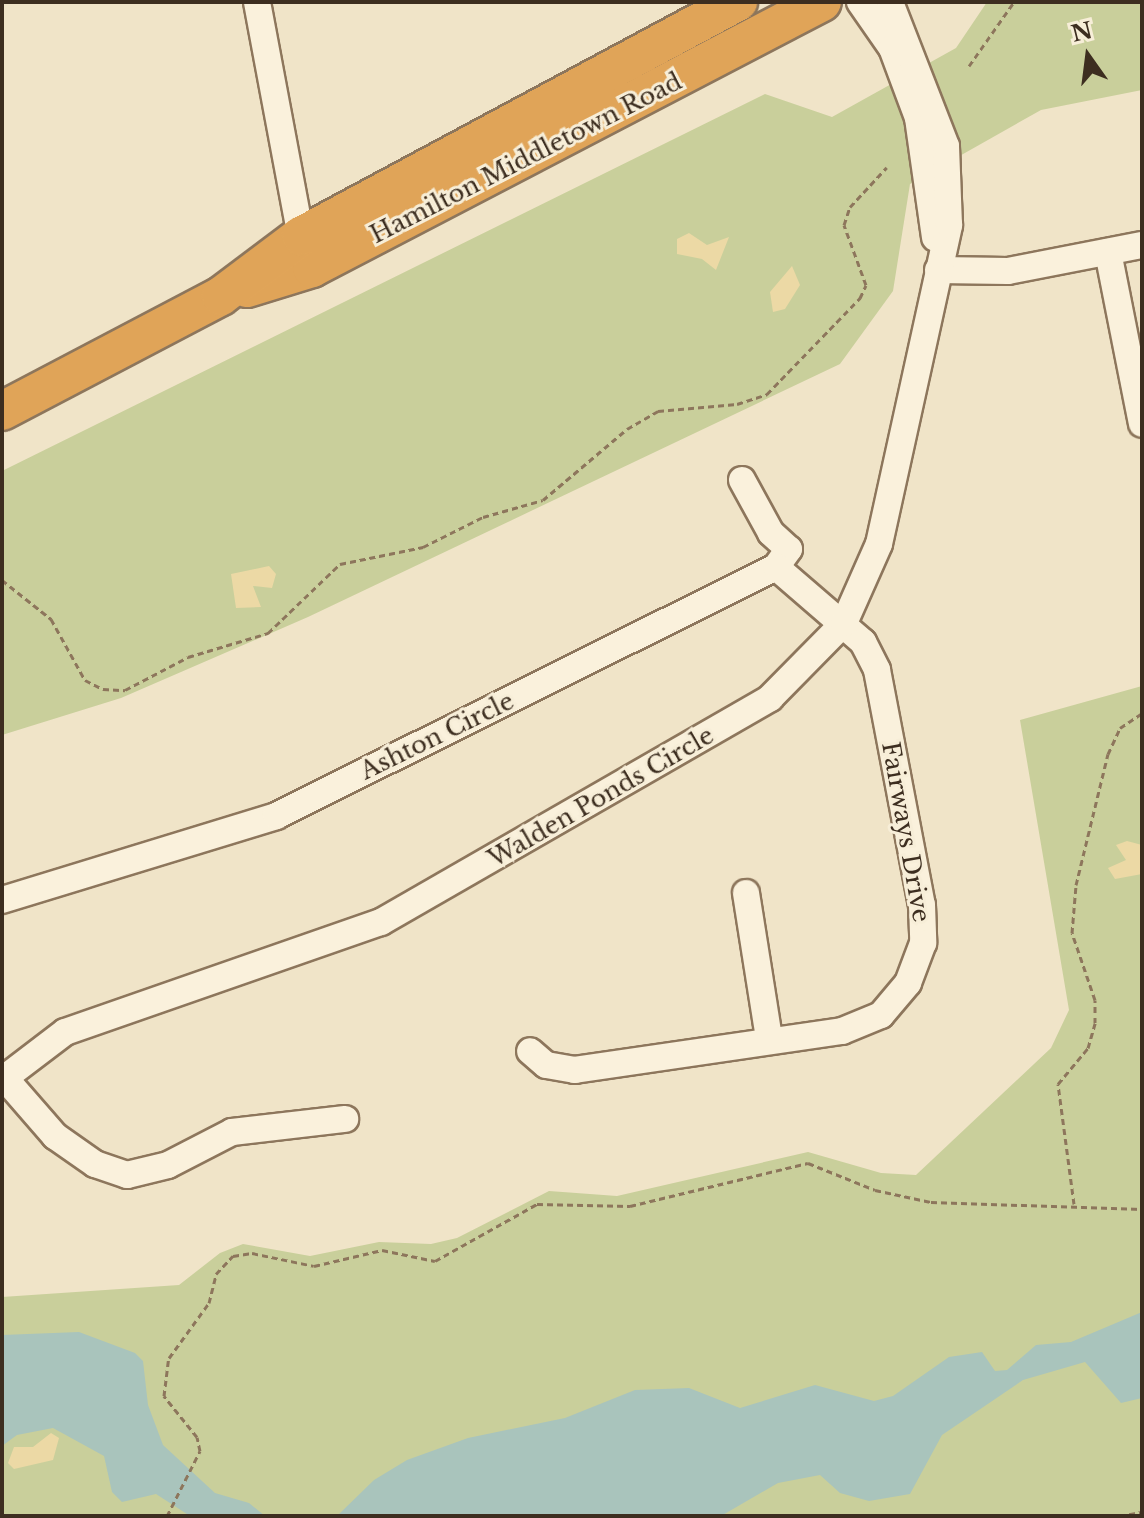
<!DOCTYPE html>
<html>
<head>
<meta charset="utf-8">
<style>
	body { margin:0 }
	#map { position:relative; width:1144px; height:1518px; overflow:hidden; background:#f0e4c8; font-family:"Libre Baskerville",serif }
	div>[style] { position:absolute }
	.green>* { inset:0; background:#c9cf9b }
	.sand>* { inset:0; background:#ecd9a5 }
	.water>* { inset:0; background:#a9c4bc }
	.path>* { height:3px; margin-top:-1.5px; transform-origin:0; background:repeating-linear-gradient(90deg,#8d765c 0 6px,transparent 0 10px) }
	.roads { filter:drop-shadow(2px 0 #8d765c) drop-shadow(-2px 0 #8d765c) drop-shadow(0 2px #8d765c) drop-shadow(0 -2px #8d765c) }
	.minor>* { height:26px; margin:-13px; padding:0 13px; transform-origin:13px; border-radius:13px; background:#faf1dc }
	.highway>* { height:38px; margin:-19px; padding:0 19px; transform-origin:19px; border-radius:19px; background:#e0a458 }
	span { translate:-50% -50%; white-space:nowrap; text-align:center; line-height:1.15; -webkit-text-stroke:6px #f7eed8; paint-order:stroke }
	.street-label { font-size:24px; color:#3d2e20 }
	.frame { position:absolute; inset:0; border:4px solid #3d2e20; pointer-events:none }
	.north { position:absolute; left:1048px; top:16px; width:80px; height:80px; -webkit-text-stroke:6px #f7eed8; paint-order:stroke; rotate:346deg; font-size:22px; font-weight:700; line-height:32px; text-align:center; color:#3d2e20 }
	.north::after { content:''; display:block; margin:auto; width:28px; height:36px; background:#3d2e20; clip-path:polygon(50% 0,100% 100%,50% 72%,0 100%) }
</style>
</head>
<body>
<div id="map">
	<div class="green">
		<i style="clip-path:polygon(987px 2px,1142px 2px,1142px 90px,1041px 110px,910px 184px,893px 291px,840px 364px,308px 617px,121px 698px,2px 735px,2px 471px,765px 94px,832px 117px,956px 48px)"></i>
		<i style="clip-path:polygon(1142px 686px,1142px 1516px,2px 1516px,2px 1297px,179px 1285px,220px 1253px,243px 1244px,310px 1256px,379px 1242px,431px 1244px,457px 1238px,549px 1191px,617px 1196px,808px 1152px,881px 1173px,916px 1175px,1051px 1048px,1069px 1010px,1020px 720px)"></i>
	</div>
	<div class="sand">
		<i style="clip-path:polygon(689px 233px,707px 245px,729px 237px,716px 270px,702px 259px,677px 254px,677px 239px)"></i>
		<i style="clip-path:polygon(792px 266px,800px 285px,785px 309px,773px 312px,770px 292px)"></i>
		<i style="clip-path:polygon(269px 566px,276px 574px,272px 588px,253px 586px,261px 607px,236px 608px,231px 574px)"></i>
		<i style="clip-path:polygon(1127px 841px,1142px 845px,1142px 874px,1115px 879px,1108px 868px,1126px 860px,1116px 845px)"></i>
		<i style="clip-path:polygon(51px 1433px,59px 1438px,53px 1460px,14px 1469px,8px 1463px,14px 1447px,33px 1447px)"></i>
	</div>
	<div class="water">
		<i style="clip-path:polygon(1142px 1312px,1142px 1398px,1121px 1403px,1085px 1362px,1023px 1380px,942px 1435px,910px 1494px,869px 1501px,840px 1493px,820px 1475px,778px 1483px,721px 1516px,337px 1516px,374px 1480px,407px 1460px,468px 1438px,565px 1418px,635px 1390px,689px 1388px,740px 1408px,815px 1385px,874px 1401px,893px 1396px,949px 1357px,982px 1352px,995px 1371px,1007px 1370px,1036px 1345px,1071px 1342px)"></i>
		<i style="clip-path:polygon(79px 1332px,135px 1353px,143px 1361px,148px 1405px,163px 1445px,215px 1493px,249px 1503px,265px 1516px,190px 1516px,156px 1494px,122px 1502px,112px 1492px,104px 1456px,53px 1428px,17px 1435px,2px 1446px,2px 1335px)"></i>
	</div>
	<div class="path">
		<i style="left:969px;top:66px;width:78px;rotate:-54.9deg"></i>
		<i style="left:2px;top:580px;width:63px;rotate:38.5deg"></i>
		<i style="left:51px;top:619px;width:70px;rotate:60.9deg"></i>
		<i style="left:85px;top:680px;width:20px;rotate:27deg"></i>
		<i style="left:103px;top:689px;width:22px;rotate:3deg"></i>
		<i style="left:125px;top:690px;width:71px;rotate:-27.6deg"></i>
		<i style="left:188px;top:657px;width:84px;rotate:-16.7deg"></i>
		<i style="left:268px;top:633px;width:100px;rotate:-43.8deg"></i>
		<i style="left:340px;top:564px;width:85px;rotate:-11.6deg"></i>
		<i style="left:423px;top:547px;width:67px;rotate:-26.6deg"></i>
		<i style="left:483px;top:517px;width:62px;rotate:-15.8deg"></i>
		<i style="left:543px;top:500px;width:110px;rotate:-40.2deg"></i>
		<i style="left:627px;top:429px;width:36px;rotate:-30deg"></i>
		<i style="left:658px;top:411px;width:79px;rotate:-5.1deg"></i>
		<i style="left:737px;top:404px;width:32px;rotate:-18deg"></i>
		<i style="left:767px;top:394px;width:134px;rotate:-45.9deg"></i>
		<i style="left:860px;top:298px;width:14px;rotate:-65deg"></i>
		<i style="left:866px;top:285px;width:64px;rotate:-110.1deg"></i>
		<i style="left:844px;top:225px;width:19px;rotate:-72deg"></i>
		<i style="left:850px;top:207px;width:54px;rotate:-47.2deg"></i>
		<i style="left:1074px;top:1204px;width:121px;rotate:-97.6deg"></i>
		<i style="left:1058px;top:1084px;width:47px;rotate:-50.2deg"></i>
		<i style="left:1088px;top:1048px;width:26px;rotate:-74deg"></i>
		<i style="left:1095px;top:1023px;width:23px;rotate:-90deg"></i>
		<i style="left:1095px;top:1000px;width:71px;rotate:-108.9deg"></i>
		<i style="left:1072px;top:933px;width:48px;rotate:-85.2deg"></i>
		<i style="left:1076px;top:885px;width:135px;rotate:-76.3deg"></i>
		<i style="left:1108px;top:754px;width:29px;rotate:-65deg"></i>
		<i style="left:1120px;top:728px;width:27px;rotate:-34deg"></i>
		<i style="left:167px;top:1516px;width:73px;rotate:-63.1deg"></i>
		<i style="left:200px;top:1451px;width:14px;rotate:-102deg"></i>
		<i style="left:197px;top:1437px;width:53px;rotate:-128.8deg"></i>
		<i style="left:164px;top:1396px;width:38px;rotate:-83deg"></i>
		<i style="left:169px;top:1358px;width:68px;rotate:-54deg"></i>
		<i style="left:209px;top:1303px;width:30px;rotate:-76deg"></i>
		<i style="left:216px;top:1274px;width:25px;rotate:-47deg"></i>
		<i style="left:233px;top:1256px;width:19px;rotate:-9deg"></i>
		<i style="left:252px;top:1253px;width:63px;rotate:11.8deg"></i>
		<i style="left:314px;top:1266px;width:70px;rotate:-13.2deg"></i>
		<i style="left:382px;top:1250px;width:54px;rotate:11.7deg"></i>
		<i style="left:435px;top:1261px;width:117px;rotate:-29.2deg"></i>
		<i style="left:537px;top:1204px;width:93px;rotate:1.2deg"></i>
		<i style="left:630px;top:1206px;width:183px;rotate:-13.6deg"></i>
		<i style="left:808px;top:1163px;width:72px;rotate:21.9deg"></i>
		<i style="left:875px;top:1190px;width:57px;rotate:12.1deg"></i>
		<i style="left:931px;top:1202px;width:211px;rotate:1.9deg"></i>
		<i style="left:991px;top:1516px;width:43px"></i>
		<i style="left:1119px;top:1516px;width:23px;rotate:-10deg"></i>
	</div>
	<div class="roads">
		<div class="minor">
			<i style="left:257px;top:2px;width:238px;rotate:79.4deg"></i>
			<i style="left:860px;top:2px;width:56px;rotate:55.2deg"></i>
			<i style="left:892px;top:48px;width:75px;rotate:69.6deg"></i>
			<i style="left:918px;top:118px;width:121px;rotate:81.9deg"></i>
			<i style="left:1108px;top:252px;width:175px;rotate:78.8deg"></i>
			<i style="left:938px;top:270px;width:70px;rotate:0.8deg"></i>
			<i style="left:1008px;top:271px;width:136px;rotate:-11deg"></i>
			<i style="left:742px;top:480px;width:60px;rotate:61.3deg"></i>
			<i style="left:771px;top:533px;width:24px;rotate:42deg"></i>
			<i style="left:789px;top:549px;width:22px;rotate:126deg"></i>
			<i style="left:746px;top:893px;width:148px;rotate:81deg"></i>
			<i style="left:2px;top:900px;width:287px;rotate:-17deg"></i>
			<i style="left:276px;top:816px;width:559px;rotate:-26.47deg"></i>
			<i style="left:776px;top:567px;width:115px;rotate:40.8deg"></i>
			<i style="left:863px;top:642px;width:31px;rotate:63deg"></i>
			<i style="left:877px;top:670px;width:239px;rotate:79.2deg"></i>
			<i style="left:922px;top:905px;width:38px;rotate:88deg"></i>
			<i style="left:923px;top:943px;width:43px;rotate:110.6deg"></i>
			<i style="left:908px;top:983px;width:42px;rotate:130.2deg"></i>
			<i style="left:881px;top:1015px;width:42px;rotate:157.7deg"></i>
			<i style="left:842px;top:1031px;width:270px;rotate:171.7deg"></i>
			<i style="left:575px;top:1070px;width:29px;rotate:-170deg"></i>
			<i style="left:546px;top:1065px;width:21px;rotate:-139deg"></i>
			<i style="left:2px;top:1075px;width:81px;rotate:49deg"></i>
			<i style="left:55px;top:1136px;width:49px;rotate:35deg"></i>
			<i style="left:95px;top:1164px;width:34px;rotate:19deg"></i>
			<i style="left:127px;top:1175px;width:42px;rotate:-13.7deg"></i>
			<i style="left:168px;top:1165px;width:72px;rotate:-27.3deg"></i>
			<i style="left:232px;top:1132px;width:114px;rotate:-6.6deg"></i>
			<i style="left:2px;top:1080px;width:79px;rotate:-37.3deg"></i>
			<i style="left:65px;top:1032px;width:335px;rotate:-19.2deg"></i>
			<i style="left:381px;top:922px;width:449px;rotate:-29.9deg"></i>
			<i style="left:770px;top:698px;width:105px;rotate:-45.4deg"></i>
			<i style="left:844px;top:623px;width:86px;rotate:-66.1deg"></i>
			<i style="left:879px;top:544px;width:327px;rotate:-77.6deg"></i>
			<i style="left:949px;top:225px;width:79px;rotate:-92.2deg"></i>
			<i style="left:946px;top:146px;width:155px;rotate:-111.3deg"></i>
		</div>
		<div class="highway">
			<i style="left:247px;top:288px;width:68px;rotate:-17.1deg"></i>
			<i style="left:312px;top:268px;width:575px;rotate:-27.55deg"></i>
			<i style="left:2px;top:411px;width:247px;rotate:-27.7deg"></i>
			<i style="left:221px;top:296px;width:100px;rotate:-36.9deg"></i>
			<i style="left:301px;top:236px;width:496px;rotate:-28.2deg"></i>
		</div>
	</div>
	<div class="street-label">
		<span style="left:526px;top:158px;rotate:-27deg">Hamilton Middletown Road</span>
		<span style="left:437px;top:736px;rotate:-26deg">Ashton Circle</span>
		<span style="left:601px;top:797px;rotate:-30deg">Walden Ponds Circle</span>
		<span style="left:906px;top:832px;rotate:80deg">Fairways Drive</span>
	</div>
	<div class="frame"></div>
	<div class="north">N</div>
</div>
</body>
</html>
